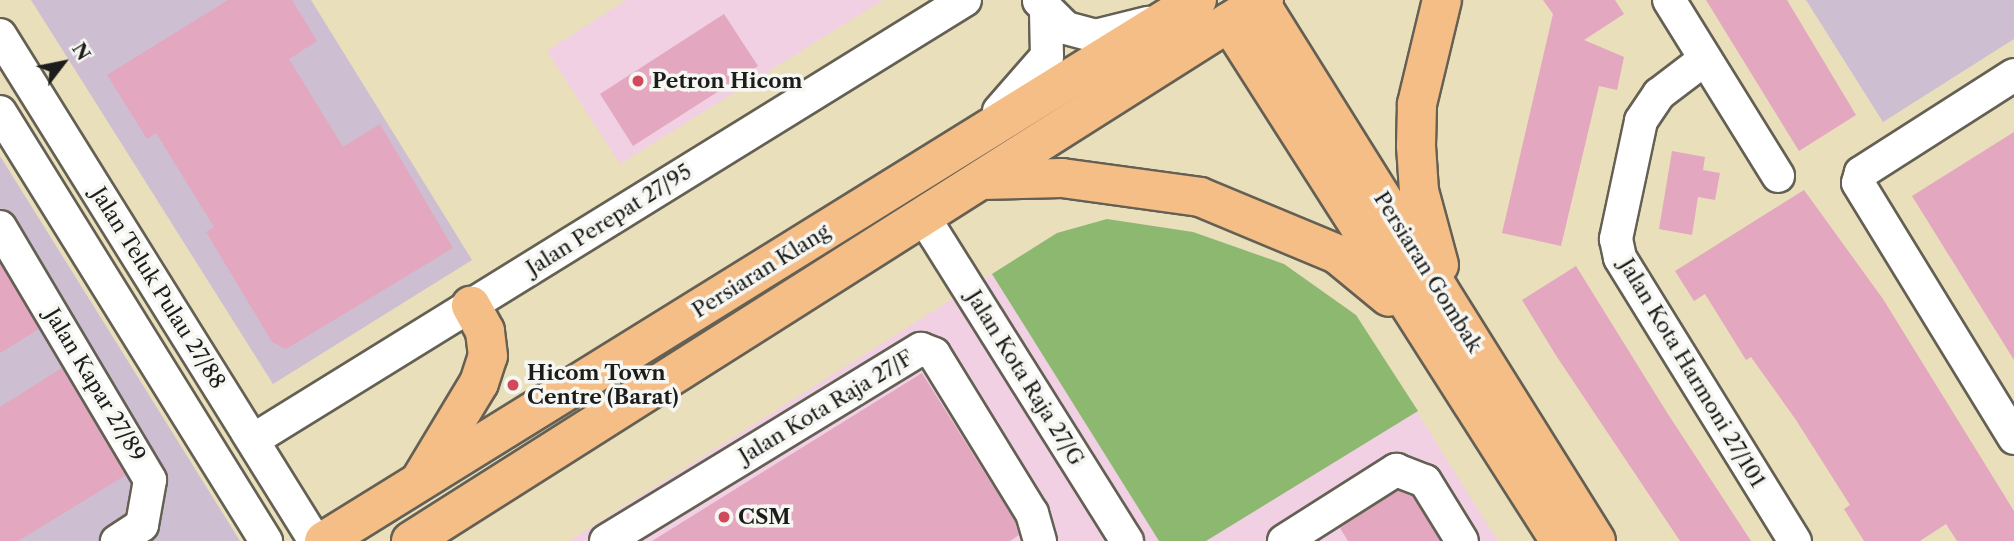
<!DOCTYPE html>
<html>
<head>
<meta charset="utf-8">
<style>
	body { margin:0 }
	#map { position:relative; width:2014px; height:541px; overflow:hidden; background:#e9dfbb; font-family:"Libre Caslon Text",serif }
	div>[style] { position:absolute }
	.built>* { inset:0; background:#f1d0e3 }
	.industrial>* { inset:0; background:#cebed1 }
	.forest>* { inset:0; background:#8db870 }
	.building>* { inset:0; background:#e3a7bf }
	.roads { filter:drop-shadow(2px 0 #646054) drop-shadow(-2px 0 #646054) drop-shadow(0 2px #646054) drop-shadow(0 -2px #646054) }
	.minor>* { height:32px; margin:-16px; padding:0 16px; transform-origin:16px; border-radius:16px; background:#fff }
	.major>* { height:38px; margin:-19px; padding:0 19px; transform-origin:19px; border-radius:19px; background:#f6be87 }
	.dots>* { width:19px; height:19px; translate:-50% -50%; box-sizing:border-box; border:4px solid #f6f6f2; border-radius:50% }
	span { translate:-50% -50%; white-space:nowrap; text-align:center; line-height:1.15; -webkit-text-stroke:7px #f6f6f2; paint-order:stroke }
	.poi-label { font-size:21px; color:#1c1c1c; font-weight:700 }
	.left { translate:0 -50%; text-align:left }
	.street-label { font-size:21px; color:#1c1c1c }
	.north { position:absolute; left:28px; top:28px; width:70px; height:70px; -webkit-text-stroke:5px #f6f6f2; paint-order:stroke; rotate:58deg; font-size:19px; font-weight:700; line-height:28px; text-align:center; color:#1c1c1c }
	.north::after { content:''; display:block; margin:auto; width:24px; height:32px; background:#1c1c1c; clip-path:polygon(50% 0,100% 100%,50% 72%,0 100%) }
</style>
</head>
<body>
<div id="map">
	<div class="built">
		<i style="clip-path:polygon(626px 0,883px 0,620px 164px,547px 51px)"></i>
		<i style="clip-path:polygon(1107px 219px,1193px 232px,1284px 264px,1356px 315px,1498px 541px,569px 541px,1057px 233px)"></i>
	</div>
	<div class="industrial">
		<i style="clip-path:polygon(31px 0,311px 0,472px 260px,273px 384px)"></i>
		<i style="clip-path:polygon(1806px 0,2014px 0,2014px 39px,1883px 122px)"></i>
		<i style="clip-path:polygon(0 156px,240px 541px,0 541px)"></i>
	</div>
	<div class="forest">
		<i style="clip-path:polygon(1107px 219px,1193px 232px,1284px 264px,1356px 315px,1418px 411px,1206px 541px,1159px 541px,992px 274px,1057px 233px)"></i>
	</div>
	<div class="building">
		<i style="clip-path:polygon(228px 0,292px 0,317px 41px,289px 59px,343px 147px,380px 124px,453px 248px,286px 349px,272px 342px,206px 232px,214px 227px,156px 133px,147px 139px,107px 75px)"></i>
		<i style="clip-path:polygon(1543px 0,1615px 0,1624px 14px,1584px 40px,1624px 57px,1617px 90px,1599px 86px,1561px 246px,1502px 233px,1553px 14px)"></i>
		<i style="clip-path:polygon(1706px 0,1787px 0,1856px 115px,1799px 151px)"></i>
		<i style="clip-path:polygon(724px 14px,758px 66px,633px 146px,600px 94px)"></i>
		<i style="clip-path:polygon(2014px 132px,2014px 360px,1912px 196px)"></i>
		<i style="clip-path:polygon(1672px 151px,1705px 157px,1703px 170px,1720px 173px,1715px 200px,1698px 197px,1692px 235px,1659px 229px)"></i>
		<i style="clip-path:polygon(1804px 190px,1883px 299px,2014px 511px,2014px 541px,1957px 541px,1946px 524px,1920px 541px,1864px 541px,1844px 509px,1850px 505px,1796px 420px,1751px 357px,1746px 360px,1705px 294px,1694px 301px,1675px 271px)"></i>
		<i style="clip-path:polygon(0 263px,39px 329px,0 353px)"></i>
		<i style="clip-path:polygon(1576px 266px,1666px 411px,1751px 541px,1680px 541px,1557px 357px,1522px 300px)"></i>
		<i style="clip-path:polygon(62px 368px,126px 475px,18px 541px,0 541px,0 407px)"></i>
		<i style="clip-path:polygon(922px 373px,1015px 521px,1019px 535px,1010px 541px,652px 541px)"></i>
		<i style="clip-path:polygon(1398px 490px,1413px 496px,1440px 541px,1348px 541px,1340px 528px)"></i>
	</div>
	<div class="roads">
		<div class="minor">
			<i style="left:1669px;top:0;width:207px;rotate:58.2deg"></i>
			<i style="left:1039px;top:1px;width:38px;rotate:45deg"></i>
			<i style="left:1066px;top:28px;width:30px;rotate:15deg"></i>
			<i style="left:1095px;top:36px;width:55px;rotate:-13.8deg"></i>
			<i style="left:0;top:35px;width:596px;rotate:58.1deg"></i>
			<i style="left:1705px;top:59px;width:58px;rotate:142.7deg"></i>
			<i style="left:1659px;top:94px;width:32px;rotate:124deg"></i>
			<i style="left:1641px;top:121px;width:121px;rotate:102deg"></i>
			<i style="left:1616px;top:239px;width:19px;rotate:78deg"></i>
			<i style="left:1620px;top:258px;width:333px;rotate:58.3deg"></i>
			<i style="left:2014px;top:75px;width:182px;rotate:147.4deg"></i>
			<i style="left:1861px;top:173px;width:10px;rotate:107deg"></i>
			<i style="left:1858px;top:183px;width:299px;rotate:58.5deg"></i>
			<i style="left:999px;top:111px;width:73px;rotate:-48.9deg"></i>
			<i style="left:1047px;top:56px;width:43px;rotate:-91.3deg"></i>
			<i style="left:0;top:112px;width:505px;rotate:58.2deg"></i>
			<i style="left:923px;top:216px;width:384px;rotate:57.9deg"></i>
			<i style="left:0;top:227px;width:294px;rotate:59.3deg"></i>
			<i style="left:150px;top:480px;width:46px;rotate:100.1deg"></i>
			<i style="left:142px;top:525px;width:30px;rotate:147deg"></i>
			<i style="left:253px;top:440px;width:837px;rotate:-31.72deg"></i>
			<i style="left:606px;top:541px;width:369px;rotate:-31.4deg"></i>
			<i style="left:921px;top:349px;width:14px;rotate:21deg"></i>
			<i style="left:934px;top:354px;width:187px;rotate:58.4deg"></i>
			<i style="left:1032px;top:513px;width:29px;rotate:74deg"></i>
			<i style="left:1284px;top:541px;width:133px;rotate:-32.4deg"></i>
			<i style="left:1396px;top:470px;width:31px;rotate:21deg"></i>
			<i style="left:1425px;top:481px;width:70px;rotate:58.3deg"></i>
		</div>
		<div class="major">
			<i style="left:1260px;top:3px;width:634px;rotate:58.01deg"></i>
			<i style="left:1229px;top:22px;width:616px;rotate:57.47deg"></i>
			<i style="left:982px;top:180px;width:80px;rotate:-1.4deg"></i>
			<i style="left:1062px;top:178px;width:139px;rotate:7.8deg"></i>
			<i style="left:1200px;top:197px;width:148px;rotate:22.6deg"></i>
			<i style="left:1337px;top:254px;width:67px;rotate:39.6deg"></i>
			<i style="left:1439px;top:265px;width:77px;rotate:-105.1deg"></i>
			<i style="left:1419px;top:191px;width:45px;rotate:-93.8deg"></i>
			<i style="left:1416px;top:146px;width:42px;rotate:-88.6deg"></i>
			<i style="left:1417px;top:104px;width:107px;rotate:-76.5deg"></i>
			<i style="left:421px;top:479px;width:112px;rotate:-58.9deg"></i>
			<i style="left:479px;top:383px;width:28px;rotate:-72deg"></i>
			<i style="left:488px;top:356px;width:25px;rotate:-97deg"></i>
			<i style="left:485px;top:331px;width:29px;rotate:-119deg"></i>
			<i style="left:324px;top:541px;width:1027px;rotate:-31.79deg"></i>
			<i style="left:411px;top:541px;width:1010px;rotate:-32.38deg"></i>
		</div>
	</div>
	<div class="dots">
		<i style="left:638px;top:81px;background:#d1495b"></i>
		<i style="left:513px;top:385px;background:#d1495b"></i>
		<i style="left:724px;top:517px;background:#d1495b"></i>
	</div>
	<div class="poi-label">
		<span class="left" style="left:652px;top:81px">Petron Hicom</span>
		<span class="left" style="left:527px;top:385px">Hicom Town<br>Centre (Barat)</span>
		<span class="left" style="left:738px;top:517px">CSM</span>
	</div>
	<div class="street-label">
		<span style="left:609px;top:220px;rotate:-32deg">Jalan Perepat 27/95</span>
		<span style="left:761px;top:271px;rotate:-32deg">Persiaran Klang</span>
		<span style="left:1428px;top:272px;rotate:58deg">Persiaran Gombak</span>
		<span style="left:158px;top:288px;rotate:58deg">Jalan Teluk Pulau 27/88</span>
		<span style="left:1692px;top:373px;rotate:59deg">Jalan Kota Harmoni 27/101</span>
		<span style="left:1025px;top:378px;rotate:58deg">Jalan Kota Raja 27/G</span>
		<span style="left:95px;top:385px;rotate:59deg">Jalan Kapar 27/89</span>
		<span style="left:826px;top:407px;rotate:-31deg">Jalan Kota Raja 27/F</span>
	</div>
	<div class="north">N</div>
</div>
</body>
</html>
